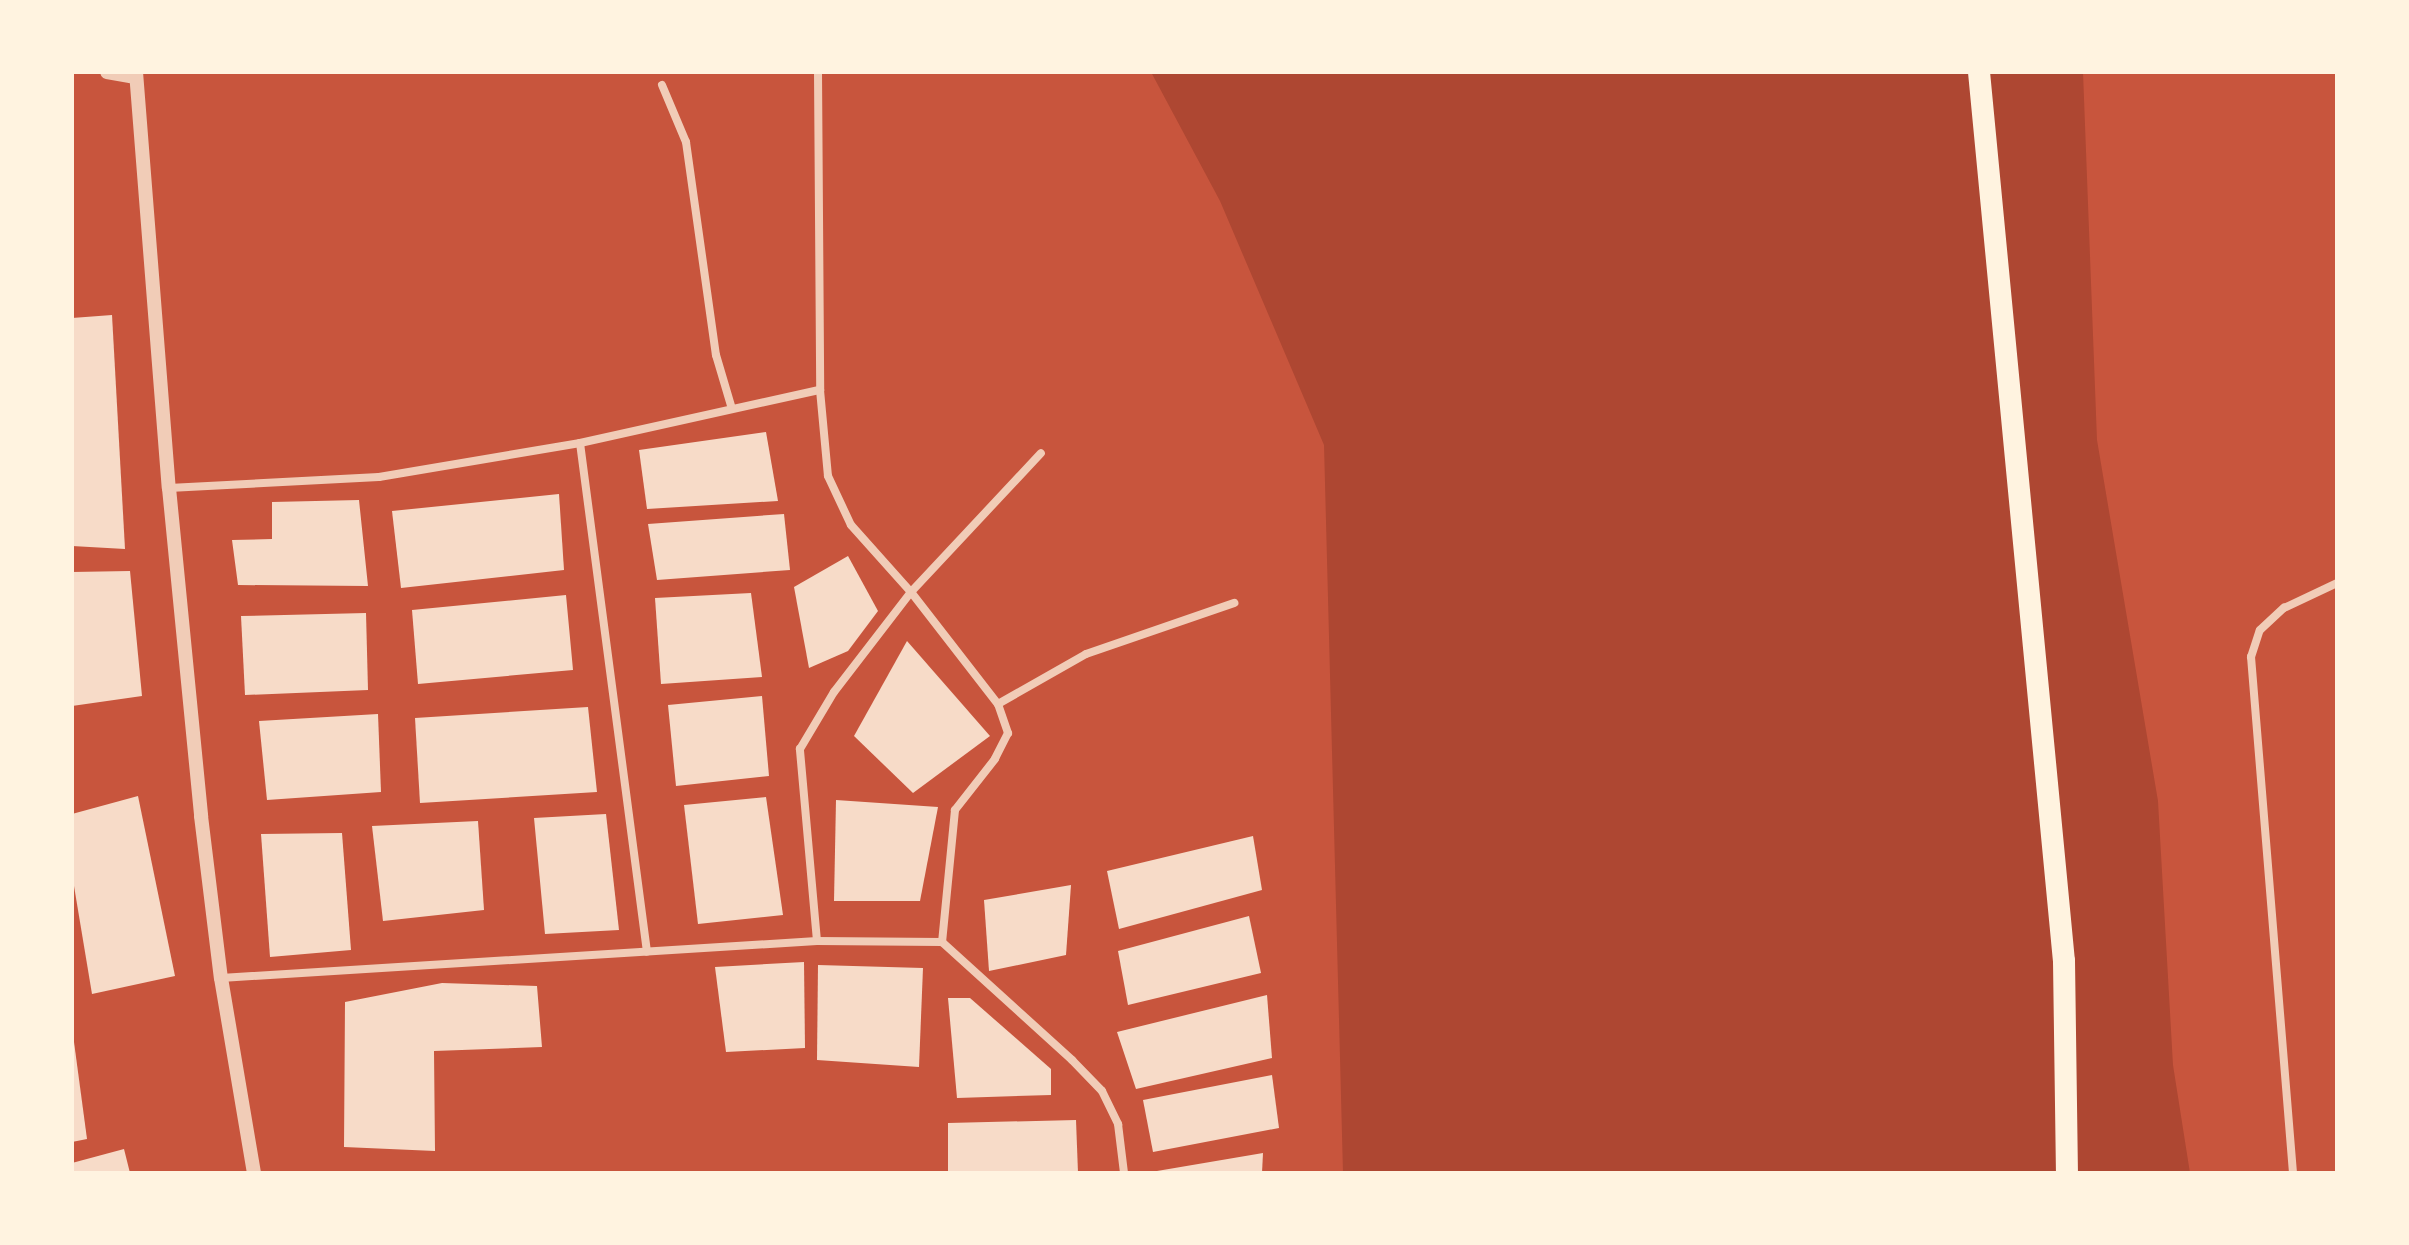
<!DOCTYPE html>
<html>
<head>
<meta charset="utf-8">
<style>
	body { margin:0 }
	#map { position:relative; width:2409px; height:1245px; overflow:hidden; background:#c8553d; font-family:Poppins,sans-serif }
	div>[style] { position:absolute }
	.green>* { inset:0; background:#ae4732 }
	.building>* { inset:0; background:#f7dbc8 }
	.minor>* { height:8px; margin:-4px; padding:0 4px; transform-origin:4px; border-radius:4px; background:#f1ccb7 }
	.tertiary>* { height:14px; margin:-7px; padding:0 7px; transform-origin:7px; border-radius:7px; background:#f1ccb7 }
	.trunk>* { height:22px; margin:-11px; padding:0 11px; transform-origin:11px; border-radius:11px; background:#fff3e0 }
	span { translate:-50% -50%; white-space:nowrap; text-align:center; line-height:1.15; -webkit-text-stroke:8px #fff3e0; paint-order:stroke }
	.frame { position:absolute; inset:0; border:74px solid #fff3e0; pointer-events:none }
</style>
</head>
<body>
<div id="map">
	<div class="green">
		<i style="clip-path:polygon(1151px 72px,2083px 72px,2097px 440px,2158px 801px,2173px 1065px,2190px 1173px,1343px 1173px,1324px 445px,1220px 201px)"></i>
	</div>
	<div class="building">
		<i style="clip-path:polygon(112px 315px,125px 549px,72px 546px,72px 318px)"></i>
		<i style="clip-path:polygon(766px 432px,778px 501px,647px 509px,639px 450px)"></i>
		<i style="clip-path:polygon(559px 494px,564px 570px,401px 588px,392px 511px)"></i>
		<i style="clip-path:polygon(359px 500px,368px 586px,238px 585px,232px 540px,272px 539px,272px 502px)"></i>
		<i style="clip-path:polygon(784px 514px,790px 570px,657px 580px,648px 524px)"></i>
		<i style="clip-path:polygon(848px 556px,878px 611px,848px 651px,809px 668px,794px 587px)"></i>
		<i style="clip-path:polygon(130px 571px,142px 696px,72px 706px,72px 572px)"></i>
		<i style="clip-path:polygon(751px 593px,762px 677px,661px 684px,655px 598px)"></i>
		<i style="clip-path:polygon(566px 595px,573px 670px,418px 684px,412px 610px)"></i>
		<i style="clip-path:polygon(366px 613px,368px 690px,245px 695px,241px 616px)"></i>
		<i style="clip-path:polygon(907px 641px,990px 736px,913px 793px,854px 736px)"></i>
		<i style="clip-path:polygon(762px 696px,769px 776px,676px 786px,668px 705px)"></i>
		<i style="clip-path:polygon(588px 707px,597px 792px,420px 803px,415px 718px)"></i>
		<i style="clip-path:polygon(378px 714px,381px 792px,267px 800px,259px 721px)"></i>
		<i style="clip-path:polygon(138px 796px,175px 976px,92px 994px,72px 874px,72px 814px)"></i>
		<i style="clip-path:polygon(766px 797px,783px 915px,698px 924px,684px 805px)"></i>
		<i style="clip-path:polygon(836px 800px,938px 807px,920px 901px,834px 901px)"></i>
		<i style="clip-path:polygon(606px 814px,619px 930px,545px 934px,534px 818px)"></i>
		<i style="clip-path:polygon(478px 821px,484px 910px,383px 921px,372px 826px)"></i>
		<i style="clip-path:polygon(342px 833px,351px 950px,270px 957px,261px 834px)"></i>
		<i style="clip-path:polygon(1253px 836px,1262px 890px,1119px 929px,1107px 871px)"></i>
		<i style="clip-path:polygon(1071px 885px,1066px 955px,989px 971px,984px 900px)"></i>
		<i style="clip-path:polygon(1249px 916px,1261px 973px,1128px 1005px,1118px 951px)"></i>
		<i style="clip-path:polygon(804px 962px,805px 1048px,726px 1052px,715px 967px)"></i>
		<i style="clip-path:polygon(818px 965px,923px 968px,919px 1067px,817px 1060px)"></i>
		<i style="clip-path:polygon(442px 983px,537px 986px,542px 1047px,434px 1051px,435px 1151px,344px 1147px,345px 1002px)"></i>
		<i style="clip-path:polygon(1267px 995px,1272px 1058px,1136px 1089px,1117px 1032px)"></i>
		<i style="clip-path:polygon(948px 998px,970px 998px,1051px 1069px,1051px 1095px,957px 1098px)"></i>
		<i style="clip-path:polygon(74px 1042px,87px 1139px,72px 1142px,72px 1043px)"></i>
		<i style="clip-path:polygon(1272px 1075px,1279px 1128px,1153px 1152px,1143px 1100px)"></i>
		<i style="clip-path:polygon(1076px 1120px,1078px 1173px,948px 1173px,948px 1123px)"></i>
		<i style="clip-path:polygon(124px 1149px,130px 1173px,72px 1173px,72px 1163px)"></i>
		<i style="clip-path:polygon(1263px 1153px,1262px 1173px,1158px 1173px,1157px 1171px)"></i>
	</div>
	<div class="minor">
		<i style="left:818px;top:72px;width:318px;rotate:89.6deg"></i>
		<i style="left:820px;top:390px;width:86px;rotate:84.7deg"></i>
		<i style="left:828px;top:476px;width:54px;rotate:64.9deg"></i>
		<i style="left:851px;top:525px;width:90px;rotate:48.2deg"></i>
		<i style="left:911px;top:592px;width:142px;rotate:52.2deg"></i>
		<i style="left:998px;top:704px;width:31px;rotate:71deg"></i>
		<i style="left:1008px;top:733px;width:29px;rotate:117deg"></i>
		<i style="left:995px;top:759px;width:65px;rotate:128.1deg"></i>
		<i style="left:955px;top:810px;width:133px;rotate:95.6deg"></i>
		<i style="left:942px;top:942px;width:176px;rotate:42.2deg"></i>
		<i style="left:1072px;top:1060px;width:43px;rotate:45.9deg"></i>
		<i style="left:1102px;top:1091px;width:37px;rotate:64deg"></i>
		<i style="left:1118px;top:1124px;width:49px;rotate:83deg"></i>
		<i style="left:662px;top:85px;width:62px;rotate:67.2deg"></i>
		<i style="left:686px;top:142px;width:215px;rotate:82deg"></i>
		<i style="left:716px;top:355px;width:56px;rotate:73.5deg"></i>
		<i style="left:580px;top:443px;width:513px;rotate:82.5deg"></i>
		<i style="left:169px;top:488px;width:210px;rotate:-3deg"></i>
		<i style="left:379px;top:477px;width:204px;rotate:-9.6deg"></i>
		<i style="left:580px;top:443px;width:246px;rotate:-12.5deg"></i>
		<i style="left:998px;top:704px;width:101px;rotate:-29.6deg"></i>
		<i style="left:1086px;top:654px;width:157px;rotate:-19deg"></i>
		<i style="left:817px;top:941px;width:193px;rotate:-95.1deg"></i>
		<i style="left:800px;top:749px;width:66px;rotate:-59.2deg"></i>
		<i style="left:834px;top:692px;width:126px;rotate:-52.4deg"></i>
		<i style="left:911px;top:592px;width:190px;rotate:-46.9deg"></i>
		<i style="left:221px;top:978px;width:597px;rotate:-3.55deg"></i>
		<i style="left:817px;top:941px;width:125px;rotate:0.5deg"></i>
		<i style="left:2293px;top:1173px;width:518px;rotate:-94.65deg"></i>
		<i style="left:2251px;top:657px;width:28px;rotate:-72deg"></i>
		<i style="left:2260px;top:630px;width:33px;rotate:-43deg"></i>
		<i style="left:2284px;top:608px;width:59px;rotate:-25.3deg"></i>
	</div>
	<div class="tertiary">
		<i style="left:107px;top:72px;width:29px;rotate:10deg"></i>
		<i style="left:136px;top:72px;width:417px;rotate:85.5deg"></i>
		<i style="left:169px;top:488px;width:330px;rotate:84.4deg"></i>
		<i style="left:201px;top:816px;width:163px;rotate:83deg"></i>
		<i style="left:221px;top:978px;width:198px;rotate:80.4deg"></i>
	</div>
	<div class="trunk">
		<i style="left:1979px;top:72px;width:893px;rotate:84.54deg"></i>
		<i style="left:2064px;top:961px;width:212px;rotate:89.2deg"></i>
	</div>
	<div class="frame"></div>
</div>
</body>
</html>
